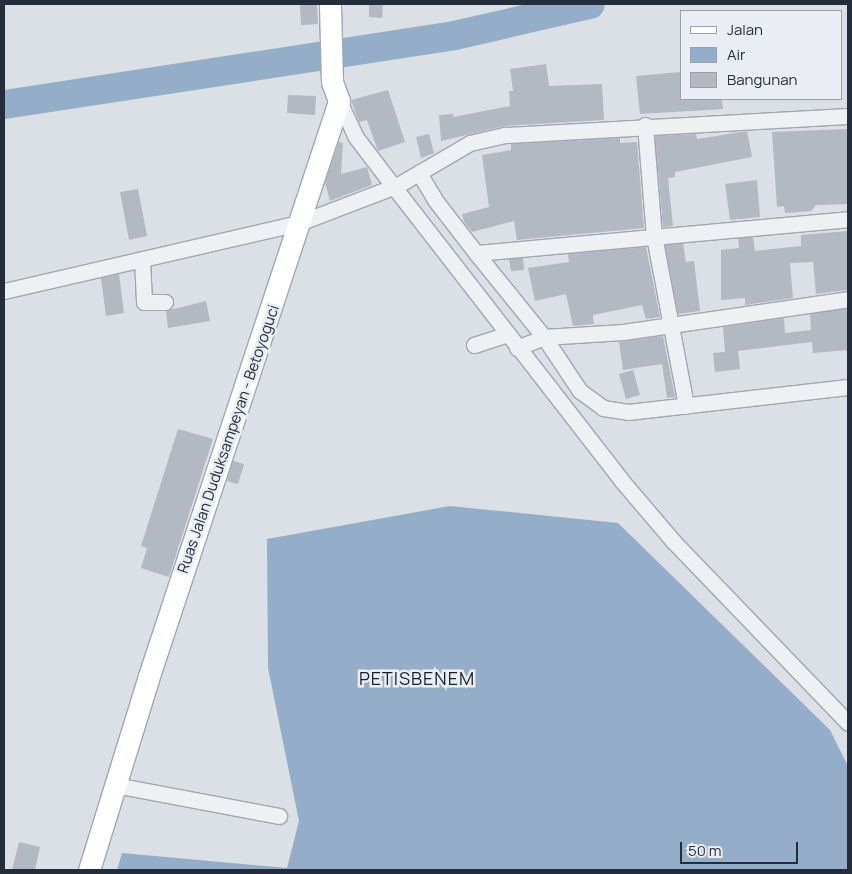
<!DOCTYPE html>
<html>
<head>
<meta charset="utf-8">
<style>
	body { margin:0 }
	#map { position:relative; width:852px; height:874px; overflow:hidden; background:#dbdfe6; font-family:Manrope,sans-serif }
	div>[style] { position:absolute }
	.water>* { inset:0; background:#94adc8 }
	.river>* { height:29px; margin:-14.5px; padding:0 14.5px; transform-origin:14.5px; border-radius:14.5px; background:#94adc8 }
	.building>* { inset:0; background:#b2b9c3 }
	.roads { filter:drop-shadow(1px 0 #a1a6b0) drop-shadow(-1px 0 #a1a6b0) drop-shadow(0 1px #a1a6b0) drop-shadow(0 -1px #a1a6b0) }
	.minor>* { height:15px; margin:-7.5px; padding:0 7.5px; transform-origin:7.5px; border-radius:7.5px; background:#eef0f4 }
	.secondary>* { height:21px; margin:-10.5px; padding:0 10.5px; transform-origin:10.5px; border-radius:10.5px; background:#fff }
	span { translate:-50% -50%; white-space:nowrap; text-align:center; line-height:1.15; -webkit-text-stroke:5px #eaeef4; paint-order:stroke }
	.street-label { font-size:15px; color:#252d3c }
	.quarter-label { font-size:18px; color:#171f2d; letter-spacing:1px }
	.frame { position:absolute; inset:0; border:5px solid #252d3c; pointer-events:none }
	.legend { position:absolute; left:680px; top:10px; width:162px; height:90px; box-sizing:border-box; background:#eaeef4; border:1px solid #9ba1aa; margin:0; padding:6px 9px; list-style:none; font-size:15px; color:#252d3c }
	.legend li { display:flex; align-items:center; gap:10px; height:25px }
	.legend b { width:25px; border:1px solid #9ba1aa }
	.scale { position:absolute; left:680px; top:842px; width:118px; height:22px; box-sizing:border-box; border:2px solid #252d3c; border-top:0; padding-left:6px; font-size:15px; line-height:18px; white-space:nowrap; color:#252d3c; -webkit-text-stroke:4px #eaeef4; paint-order:stroke }
</style>
</head>
<body>
<div id="map">
	<div class="water">
		<i style="clip-path:polygon(450px 506px,618px 523px,830px 730px,848px 766px,848px 870px,117px 870px,122px 853px,287px 868px,299px 821px,268px 668px,267px 539px)"></i>
	</div>
	<div class="river">
		<i style="left:4px;top:104px;width:455px;rotate:-8.7deg"></i>
		<i style="left:454px;top:35px;width:139px;rotate:-12.9deg"></i>
	</div>
	<div class="building">
		<i style="clip-path:polygon(300px 4px,317px 4px,318px 24px,301px 25px)"></i>
		<i style="clip-path:polygon(369px 4px,383px 4px,382px 18px,369px 17px)"></i>
		<i style="clip-path:polygon(546px 64px,549px 86px,602px 84px,604px 120px,505px 126px,441px 141px,439px 115px,453px 114px,453px 117px,510px 106px,509px 91px,513px 91px,510px 69px)"></i>
		<i style="clip-path:polygon(681px 72px,681px 99px,722px 99px,723px 109px,640px 114px,636px 76px)"></i>
		<i style="clip-path:polygon(388px 90px,405px 142px,378px 151px,367px 120px,359px 122px,351px 100px)"></i>
		<i style="clip-path:polygon(288px 95px,316px 96px,315px 115px,287px 113px)"></i>
		<i style="clip-path:polygon(848px 129px,848px 204px,816px 205px,811px 211px,785px 213px,784px 206px,777px 207px,772px 132px)"></i>
		<i style="clip-path:polygon(747px 131px,752px 157px,675px 172px,675px 177px,668px 178px,673px 226px,663px 227px,655px 136px,696px 134px,697px 139px)"></i>
		<i style="clip-path:polygon(429px 134px,434px 153px,421px 158px,416px 137px)"></i>
		<i style="clip-path:polygon(620px 138px,620px 143px,637px 142px,644px 228px,517px 240px,514px 221px,472px 232px,464px 222px,462px 214px,489px 207px,482px 155px,511px 150px,511px 144px)"></i>
		<i style="clip-path:polygon(339px 142px,343px 143px,341px 174px,367px 167px,372px 185px,330px 201px,325px 182px)"></i>
		<i style="clip-path:polygon(757px 180px,760px 217px,730px 220px,725px 184px)"></i>
		<i style="clip-path:polygon(138px 189px,147px 236px,129px 240px,120px 192px)"></i>
		<i style="clip-path:polygon(848px 231px,848px 290px,816px 294px,813px 262px,790px 263px,793px 298px,745px 305px,745px 298px,721px 300px,721px 250px,739px 248px,738px 238px,753px 237px,755px 251px,801px 246px,801px 235px)"></i>
		<i style="clip-path:polygon(683px 243px,686px 262px,694px 261px,700px 311px,678px 314px,665px 245px)"></i>
		<i style="clip-path:polygon(646px 247px,660px 317px,646px 319px,642px 305px,593px 315px,594px 324px,573px 326px,566px 294px,535px 301px,528px 268px,569px 262px,568px 254px)"></i>
		<i style="clip-path:polygon(523px 258px,524px 270px,511px 271px,509px 259px)"></i>
		<i style="clip-path:polygon(119px 274px,124px 313px,106px 316px,101px 278px)"></i>
		<i style="clip-path:polygon(206px 301px,210px 321px,168px 328px,166px 311px)"></i>
		<i style="clip-path:polygon(848px 308px,848px 350px,813px 353px,812px 342px,738px 351px,740px 369px,715px 372px,713px 353px,725px 352px,723px 327px,784px 318px,785px 333px,811px 330px,810px 314px)"></i>
		<i style="clip-path:polygon(663px 336px,675px 397px,667px 398px,662px 364px,623px 370px,619px 342px)"></i>
		<i style="clip-path:polygon(633px 370px,640px 395px,626px 399px,619px 374px)"></i>
		<i style="clip-path:polygon(178px 429px,213px 439px,169px 577px,141px 568px,147px 548px,141px 546px)"></i>
		<i style="clip-path:polygon(233px 461px,244px 464px,238px 484px,227px 481px)"></i>
		<i style="clip-path:polygon(19px 842px,40px 847px,35px 870px,12px 870px)"></i>
	</div>
	<div class="roads">
		<div class="minor">
			<i style="left:339px;top:101px;width:38px;rotate:65deg"></i>
			<i style="left:355px;top:136px;width:64px;rotate:52.6deg"></i>
			<i style="left:394px;top:187px;width:372px;rotate:52.2deg"></i>
			<i style="left:622px;top:481px;width:79px;rotate:49.6deg"></i>
			<i style="left:673px;top:541px;width:252px;rotate:46.1deg"></i>
			<i style="left:645px;top:125px;width:111px;rotate:85.4deg"></i>
			<i style="left:654px;top:236px;width:173px;rotate:79.3deg"></i>
			<i style="left:419px;top:173px;width:31px;rotate:59deg"></i>
			<i style="left:435px;top:200px;width:67px;rotate:52.3deg"></i>
			<i style="left:476px;top:253px;width:374px;rotate:-5.2deg"></i>
			<i style="left:476px;top:253px;width:108px;rotate:51deg"></i>
			<i style="left:544px;top:337px;width:65px;rotate:56.3deg"></i>
			<i style="left:580px;top:391px;width:29px;rotate:36deg"></i>
			<i style="left:603px;top:408px;width:25px;rotate:9deg"></i>
			<i style="left:628px;top:412px;width:221px;rotate:-6.5deg"></i>
			<i style="left:142px;top:259px;width:43px;rotate:87.3deg"></i>
			<i style="left:144px;top:302px;width:21px"></i>
			<i style="left:4px;top:291px;width:303px;rotate:-13deg"></i>
			<i style="left:299px;top:223px;width:106px;rotate:-21deg"></i>
			<i style="left:398px;top:185px;width:83px;rotate:-30.3deg"></i>
			<i style="left:470px;top:143px;width:37px;rotate:-13deg"></i>
			<i style="left:506px;top:135px;width:343px;rotate:-3.2deg"></i>
			<i style="left:474px;top:345px;width:35px;rotate:-18deg"></i>
			<i style="left:517px;top:348px;width:29px;rotate:-22deg"></i>
			<i style="left:544px;top:337px;width:79px;rotate:-3.6deg"></i>
			<i style="left:623px;top:332px;width:227px;rotate:-8.3deg"></i>
			<i style="left:115px;top:785px;width:167px;rotate:10.7deg"></i>
		</div>
		<div class="secondary">
			<i style="left:89px;top:870px;width:200px;rotate:-72.8deg"></i>
			<i style="left:148px;top:679px;width:609px;rotate:-71.71deg"></i>
			<i style="left:339px;top:101px;width:20px;rotate:-110deg"></i>
			<i style="left:332px;top:82px;width:78px;rotate:-91.5deg"></i>
		</div>
	</div>
	<div class="street-label">
		<span style="left:228px;top:439px;rotate:-71deg">Ruas Jalan Duduksampeyan - Betoyoguci</span>
	</div>
	<div class="quarter-label">
		<span style="left:417px;top:678px">PETISBENEM</span>
	</div>
	<div class="frame"></div>
	<ul class="legend">
	<li><b style="height:6px;background:#fff"></b>Jalan</li>
	<li><b style="height:14px;background:#94adc8"></b>Air</li>
	<li><b style="height:14px;background:#b2b9c3"></b>Bangunan</li>
	</ul>
	<div class="scale">50 m</div>
</div>
</body>
</html>
